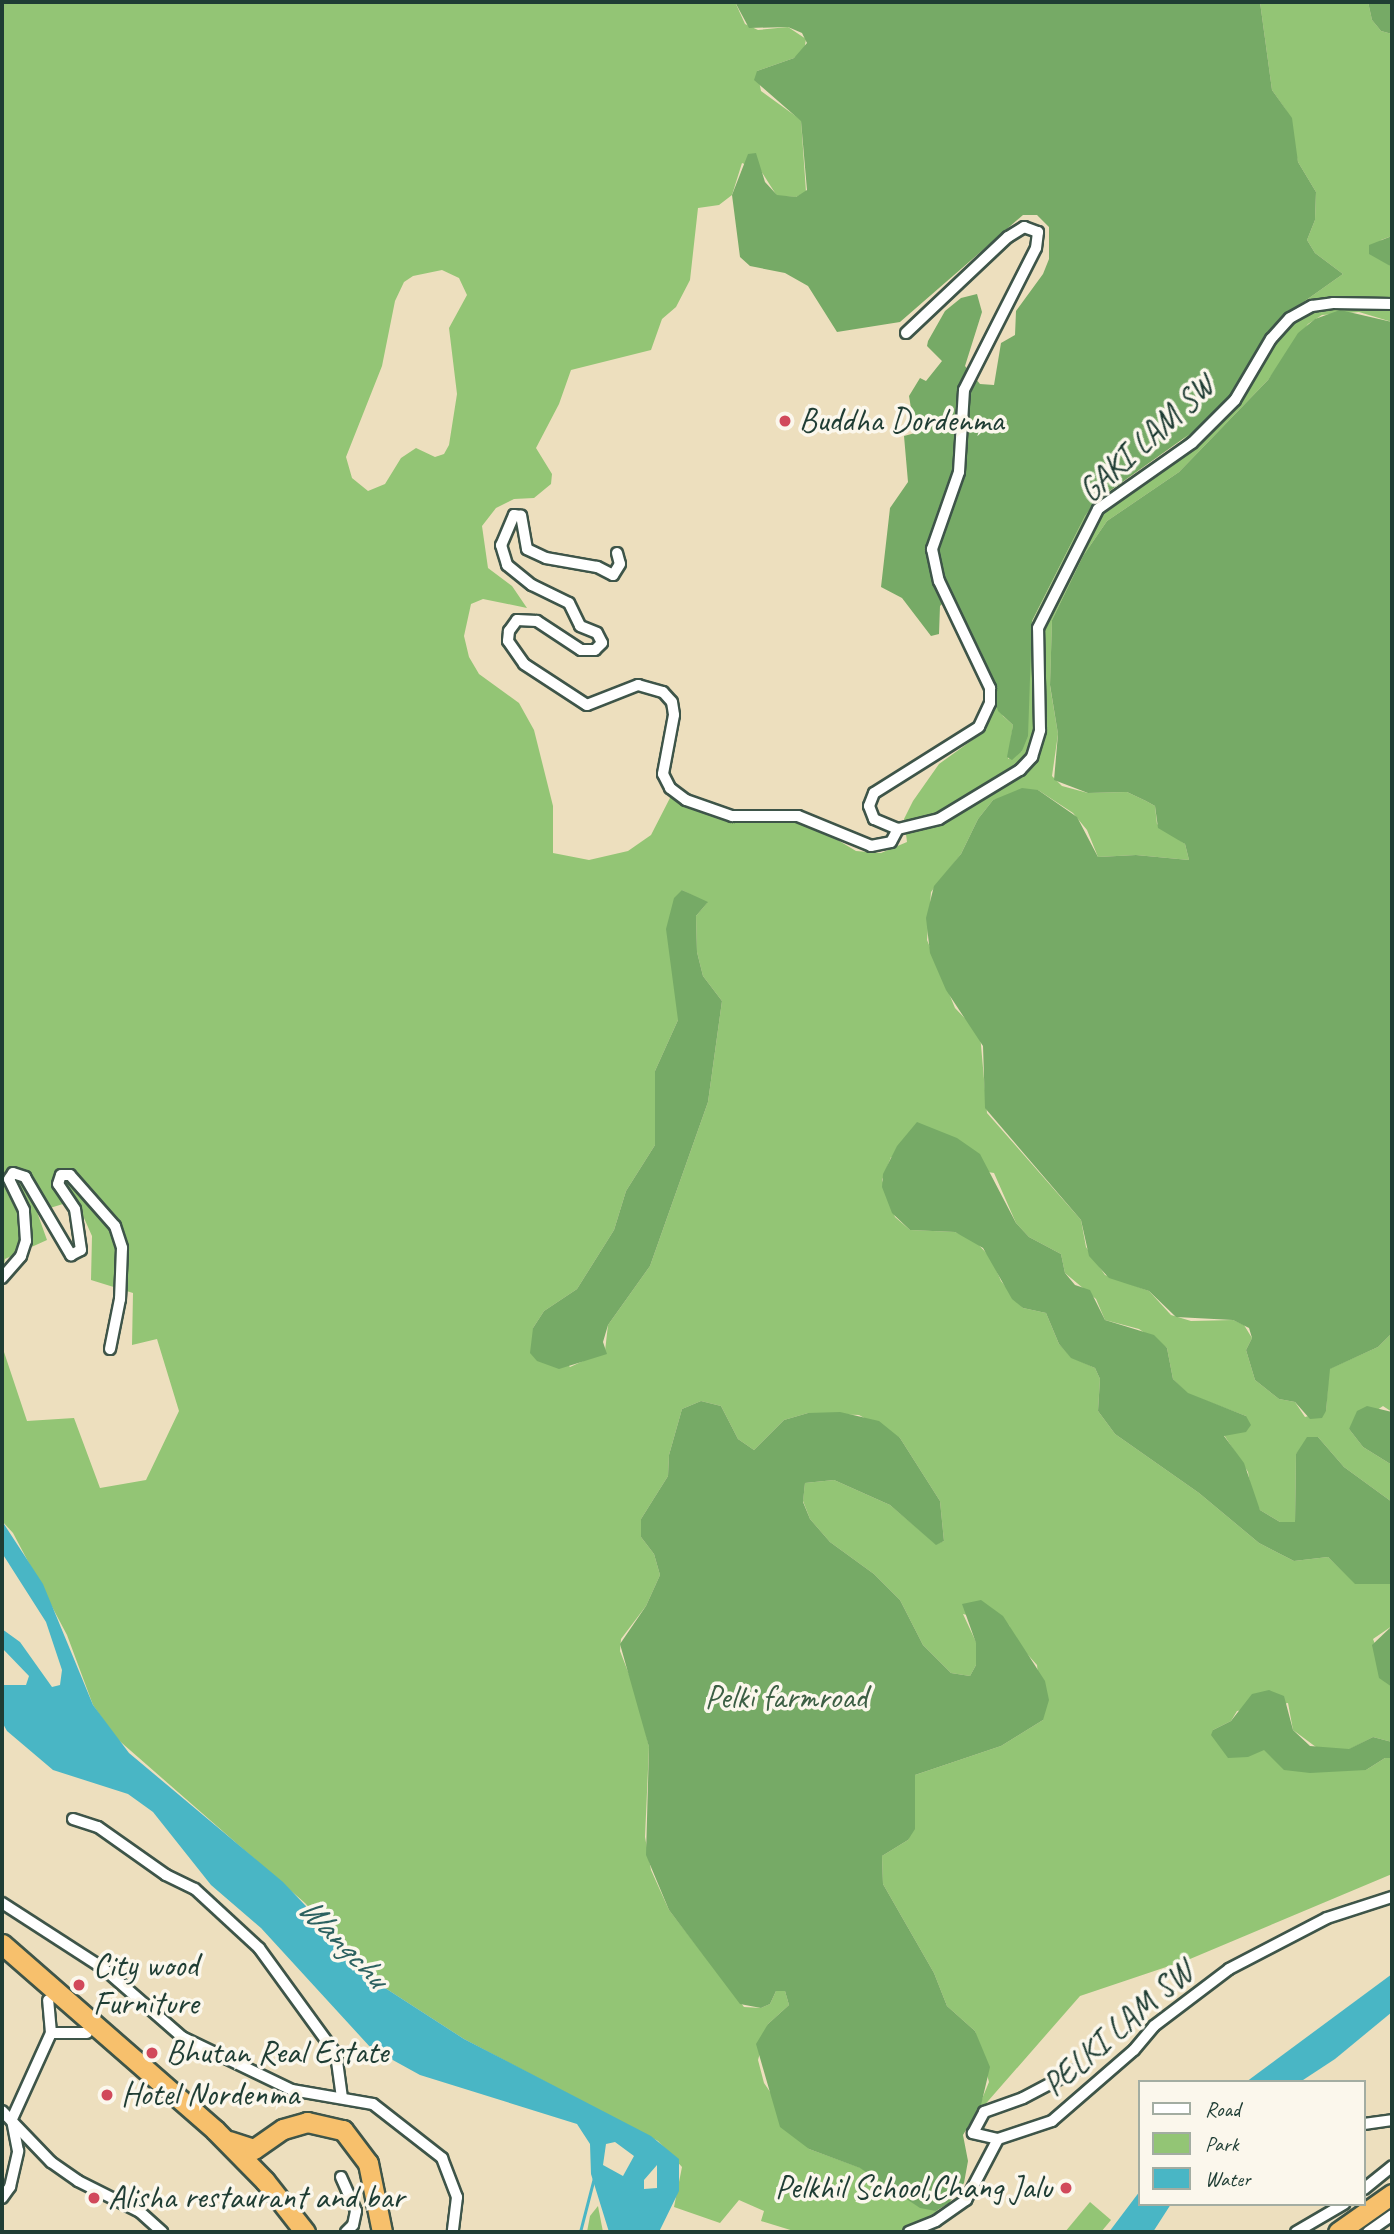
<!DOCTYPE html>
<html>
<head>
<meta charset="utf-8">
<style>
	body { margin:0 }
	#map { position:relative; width:1394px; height:2234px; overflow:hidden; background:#eddfbe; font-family:Caveat,sans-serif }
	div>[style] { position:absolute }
	.green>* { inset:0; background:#93c575 }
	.forest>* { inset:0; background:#76aa66 }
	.water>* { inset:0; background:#49b6c5 }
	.stream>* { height:2.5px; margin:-1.25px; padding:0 1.25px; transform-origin:1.25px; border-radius:1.25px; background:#49b6c5 }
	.roads { filter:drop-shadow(2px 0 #3e5549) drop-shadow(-2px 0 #3e5549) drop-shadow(0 2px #3e5549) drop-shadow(0 -2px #3e5549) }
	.street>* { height:10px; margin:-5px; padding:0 5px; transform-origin:5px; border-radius:5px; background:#fff }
	.highway>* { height:19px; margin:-9.5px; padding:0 9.5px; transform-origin:9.5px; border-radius:9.5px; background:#f7c06c }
	.dots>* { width:19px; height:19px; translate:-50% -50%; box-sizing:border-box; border:4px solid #fbf7ec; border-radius:50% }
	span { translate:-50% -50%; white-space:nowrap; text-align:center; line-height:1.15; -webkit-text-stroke:7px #fbf7ec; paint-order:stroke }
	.poi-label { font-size:33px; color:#1f3d34 }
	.left { translate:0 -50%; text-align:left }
	.right { translate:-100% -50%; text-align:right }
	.street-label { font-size:33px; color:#1f3d34 }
	.park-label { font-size:33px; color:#3c5f44 }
	.water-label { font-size:35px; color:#2c6160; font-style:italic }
	.frame { position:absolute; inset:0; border:4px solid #1f3d34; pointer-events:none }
	.legend { position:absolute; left:1138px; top:2080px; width:228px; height:126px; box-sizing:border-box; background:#fbf7ec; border:2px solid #a3ada2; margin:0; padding:9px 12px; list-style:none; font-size:21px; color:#1f3d34 }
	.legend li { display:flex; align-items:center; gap:14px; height:35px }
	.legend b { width:35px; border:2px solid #a3ada2 }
</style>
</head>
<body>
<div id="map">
	<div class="green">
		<i style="clip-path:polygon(evenodd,2px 2px,735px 2px,745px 24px,758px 30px,788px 27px,806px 39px,804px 51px,794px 58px,757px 71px,761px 91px,801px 120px,806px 192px,796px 197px,777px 196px,761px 171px,742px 163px,732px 195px,719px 205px,698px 208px,690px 280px,676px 307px,662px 319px,651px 350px,571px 370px,559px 404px,536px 448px,552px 474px,551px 484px,534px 498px,514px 499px,496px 508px,482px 526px,488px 568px,512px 586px,527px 608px,483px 599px,471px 604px,464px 636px,469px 657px,479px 674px,519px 703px,534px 730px,553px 806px,553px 853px,589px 860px,628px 851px,651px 835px,671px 796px,735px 821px,784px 817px,816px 827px,856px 851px,881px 853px,907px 842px,904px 819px,913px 801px,939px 764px,982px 733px,996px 698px,1003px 716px,1013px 725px,1008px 759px,1022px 751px,1032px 622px,1085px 516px,1097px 500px,1176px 447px,1241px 380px,1278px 320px,1343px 274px,1315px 253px,1307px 240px,1315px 220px,1316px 192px,1298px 162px,1286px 110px,1272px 90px,1260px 2px,1368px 2px,1372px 20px,1381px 31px,1392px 34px,1392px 236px,1381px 240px,1375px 255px,1392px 267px,1392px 322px,1359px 312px,1322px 315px,1308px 324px,1268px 380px,1179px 472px,1107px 521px,1083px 556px,1052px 620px,1050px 686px,1058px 734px,1052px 776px,1062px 786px,1088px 793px,1127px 792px,1146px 801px,1155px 806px,1157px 824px,1185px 844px,1189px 860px,1136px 855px,1098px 857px,1087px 830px,1073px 813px,1038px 790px,993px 800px,978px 819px,961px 854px,931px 892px,927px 940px,955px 1008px,980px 1034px,987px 1113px,1081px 1220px,1086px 1247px,1105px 1275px,1149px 1291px,1171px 1315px,1191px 1321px,1233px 1320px,1244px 1325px,1252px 1338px,1246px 1350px,1255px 1380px,1279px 1399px,1295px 1402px,1305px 1417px,1326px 1411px,1329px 1369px,1378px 1347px,1392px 1333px,1392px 1412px,1383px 1406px,1349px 1429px,1363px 1447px,1392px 1465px,1392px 1502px,1344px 1467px,1318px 1437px,1296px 1454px,1295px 1522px,1280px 1522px,1260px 1510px,1252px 1496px,1248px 1472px,1224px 1435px,1246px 1416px,1188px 1394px,1173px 1379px,1167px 1348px,1139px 1329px,1105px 1320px,1096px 1299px,1065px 1273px,1061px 1254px,1029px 1237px,1016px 1223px,994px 1173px,891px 1157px,882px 1180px,895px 1217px,910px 1230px,955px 1232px,975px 1241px,991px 1258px,1001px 1281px,1023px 1308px,1046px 1313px,1059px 1344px,1071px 1357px,1095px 1368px,1100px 1379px,1098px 1411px,1115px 1434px,1199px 1493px,1259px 1543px,1294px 1561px,1328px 1557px,1356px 1584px,1392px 1584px,1392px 1626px,1373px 1639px,1392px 1687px,1392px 1742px,1373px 1737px,1350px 1749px,1320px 1750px,1293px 1730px,1288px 1703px,1237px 1711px,1231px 1721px,1213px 1730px,1264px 1749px,1285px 1770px,1366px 1770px,1385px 1758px,1392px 1758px,1392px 1874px,1190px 1959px,1080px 1996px,975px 2116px,989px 2082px,975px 2031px,947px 2006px,934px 1973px,883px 1884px,882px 1856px,908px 1840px,915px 1820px,915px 1775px,1001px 1746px,1043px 1720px,1037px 1665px,1012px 1637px,1009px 1625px,963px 1614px,976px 1642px,976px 1665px,970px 1676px,951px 1673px,923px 1645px,900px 1600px,874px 1574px,830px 1542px,810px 1519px,803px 1501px,805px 1483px,834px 1480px,890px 1505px,936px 1544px,944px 1541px,940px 1501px,900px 1438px,859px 1415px,808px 1413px,784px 1420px,754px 1450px,738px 1439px,721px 1406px,701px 1401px,682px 1409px,669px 1455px,668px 1476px,641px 1519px,641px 1537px,654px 1554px,660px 1575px,646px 1606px,621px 1639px,620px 1651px,637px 1695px,649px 1747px,645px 1837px,651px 1870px,669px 1910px,744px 2007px,761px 2008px,770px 2004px,776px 1991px,785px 1991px,789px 2005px,768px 2024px,758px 2060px,764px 2083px,809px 2149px,861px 2168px,936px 2211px,944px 2208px,900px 2232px,797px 2232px,761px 2221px,764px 2211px,739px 2200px,720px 2223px,674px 2207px,682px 2167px,658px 2141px,464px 2039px,382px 1986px,305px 1903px,115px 1737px,93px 1705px,67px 1635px,13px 1533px,2px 1521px,2px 1346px,27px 1421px,74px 1418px,100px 1488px,146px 1480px,179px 1411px,157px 1339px,132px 1345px,133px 1293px,91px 1280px,92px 1236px,76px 1200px,37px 1212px,47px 1240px,5px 1259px,2px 1278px,2px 2px,442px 270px,459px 278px,467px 295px,449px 328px,457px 394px,449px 445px,444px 454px,435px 457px,416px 448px,401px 458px,385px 484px,368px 491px,352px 478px,346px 457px,382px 366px,395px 301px,404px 282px,413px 276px,442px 270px,2px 2px,682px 890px,707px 903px,696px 916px,697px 952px,703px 976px,722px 1001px,708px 1102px,650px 1266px,608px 1325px,605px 1351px,570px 1367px,533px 1328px,544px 1311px,577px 1289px,614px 1230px,626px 1191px,655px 1145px,655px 1071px,678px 1020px,682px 890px)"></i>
		<i style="clip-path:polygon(1090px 2202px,1111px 2220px,1101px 2232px,1065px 2232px)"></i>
		<i style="clip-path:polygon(598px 2206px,603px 2232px,587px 2232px,590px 2216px)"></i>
	</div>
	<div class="forest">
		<i style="clip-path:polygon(735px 2px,1260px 2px,1272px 90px,1292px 118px,1298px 162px,1316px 192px,1315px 220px,1307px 240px,1315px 253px,1343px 274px,1278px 320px,1233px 392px,1208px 421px,1097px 500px,1085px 516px,1032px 621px,1028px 736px,1022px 751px,1012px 760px,1007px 757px,1013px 725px,998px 711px,981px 652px,952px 594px,940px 606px,939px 634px,931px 636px,902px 598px,881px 587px,890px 508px,908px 482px,904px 436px,915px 433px,909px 396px,920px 378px,926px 381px,942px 361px,927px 346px,928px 341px,945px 311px,961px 298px,977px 294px,982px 312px,965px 366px,980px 384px,994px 385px,1001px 343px,1015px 335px,1016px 311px,1043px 274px,1049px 259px,1049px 227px,1037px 215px,1023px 215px,900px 322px,837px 332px,808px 286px,785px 273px,750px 266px,740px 257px,732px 195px,748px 154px,756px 153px,765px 182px,777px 195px,796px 197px,807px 190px,801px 121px,754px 80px,757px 71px,794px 58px,807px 43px,802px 33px,788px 27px,749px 28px)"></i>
		<i style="clip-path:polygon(1368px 2px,1392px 2px,1392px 34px,1381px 31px,1372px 20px)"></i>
		<i style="clip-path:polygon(1392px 236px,1392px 267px,1369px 254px,1369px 245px)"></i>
		<i style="clip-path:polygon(1340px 310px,1392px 322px,1392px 1333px,1378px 1347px,1330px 1369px,1326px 1411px,1322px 1418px,1310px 1419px,1295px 1402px,1279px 1399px,1255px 1380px,1246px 1350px,1252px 1338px,1249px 1328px,1233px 1320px,1176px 1317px,1149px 1291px,1109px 1278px,1089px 1256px,1081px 1220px,985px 1108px,983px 1046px,946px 990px,930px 953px,926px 918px,934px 886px,961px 854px,978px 819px,993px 800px,1022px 788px,1038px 790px,1077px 817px,1098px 857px,1136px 855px,1189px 860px,1185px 844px,1158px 828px,1155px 806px,1146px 801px,1127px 792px,1088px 793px,1054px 780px,1058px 734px,1050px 685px,1052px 620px,1083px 556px,1107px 521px,1179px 472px,1268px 380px,1298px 333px,1315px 319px)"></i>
		<i style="clip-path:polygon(682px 890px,708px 902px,696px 916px,697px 952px,703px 976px,722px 1001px,708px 1102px,650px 1266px,608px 1325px,603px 1342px,607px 1354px,559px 1369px,537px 1361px,530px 1353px,533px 1328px,544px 1311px,577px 1289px,614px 1230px,626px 1191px,655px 1145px,655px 1071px,678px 1020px,666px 929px,674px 898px)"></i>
		<i style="clip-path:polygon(917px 1122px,957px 1138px,980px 1154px,1016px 1223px,1029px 1237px,1061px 1254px,1065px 1273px,1075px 1285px,1090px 1290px,1105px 1320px,1154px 1335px,1167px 1348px,1173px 1379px,1188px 1393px,1246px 1416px,1251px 1425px,1246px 1432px,1224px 1436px,1244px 1463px,1260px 1510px,1280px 1522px,1295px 1522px,1296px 1454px,1307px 1437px,1318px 1437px,1344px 1467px,1392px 1502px,1392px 1584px,1355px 1584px,1328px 1557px,1294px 1561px,1259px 1543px,1199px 1493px,1115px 1434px,1098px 1411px,1100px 1379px,1095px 1368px,1071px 1358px,1059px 1344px,1046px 1313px,1023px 1308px,1012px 1299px,983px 1248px,955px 1232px,910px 1230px,892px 1213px,882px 1187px,883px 1174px,897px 1146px)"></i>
		<i style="clip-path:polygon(701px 1401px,721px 1406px,738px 1439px,754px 1450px,784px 1420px,808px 1413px,840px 1412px,879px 1421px,900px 1438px,940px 1501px,944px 1541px,936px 1545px,890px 1505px,834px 1480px,805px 1483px,803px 1502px,810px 1519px,830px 1542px,874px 1574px,900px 1600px,923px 1645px,951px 1673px,970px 1676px,976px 1665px,976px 1643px,962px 1604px,981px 1600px,1003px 1616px,1045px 1681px,1049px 1700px,1043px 1720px,1001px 1746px,915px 1775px,915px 1829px,908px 1840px,882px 1856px,883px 1884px,934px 1973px,947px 2006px,975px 2031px,990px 2067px,981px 2105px,963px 2135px,968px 2161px,964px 2183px,949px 2203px,936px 2211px,920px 2208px,860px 2168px,809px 2149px,780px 2127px,756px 2044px,768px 2024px,789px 2005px,785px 1991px,776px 1991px,770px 2004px,761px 2008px,740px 2004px,669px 1910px,646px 1855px,649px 1747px,620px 1644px,646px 1606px,660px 1575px,654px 1554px,641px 1537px,641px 1519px,668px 1476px,669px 1455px,682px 1409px)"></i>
		<i style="clip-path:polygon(1367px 1406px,1392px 1412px,1392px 1465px,1363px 1447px,1349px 1429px,1357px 1411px)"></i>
		<i style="clip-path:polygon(1392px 1626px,1392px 1687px,1379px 1678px,1372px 1645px)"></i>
		<i style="clip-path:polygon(1269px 1690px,1284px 1696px,1293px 1730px,1310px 1746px,1349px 1749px,1373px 1737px,1392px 1742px,1392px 1758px,1385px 1758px,1366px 1770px,1310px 1773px,1284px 1770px,1264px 1750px,1248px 1757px,1228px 1758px,1211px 1735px,1213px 1730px,1231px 1721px,1252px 1694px)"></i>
	</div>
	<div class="water">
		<i style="clip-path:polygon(evenodd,2px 1521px,43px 1584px,93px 1705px,129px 1753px,283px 1882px,382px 1986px,464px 2039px,651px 2136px,679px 2159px,679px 2191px,659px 2232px,609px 2232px,591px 2174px,590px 2144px,577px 2124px,420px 2075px,371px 2048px,261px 1928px,211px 1885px,153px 1812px,128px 1794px,53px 1770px,7px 1731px,2px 1722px,2px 1685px,26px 1685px,29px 1676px,2px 1648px,2px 1629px,20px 1642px,52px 1687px,60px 1685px,62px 1670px,46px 1622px,2px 1553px,2px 1521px,615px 2142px,634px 2156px,623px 2176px,603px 2165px,606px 2144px,615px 2142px,2px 1521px,657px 2165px,657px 2188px,644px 2189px,644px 2180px,657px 2165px)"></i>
		<i style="clip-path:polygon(1392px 1974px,1392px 2012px,1335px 2059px,1300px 2082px,1246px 2082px)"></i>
		<i style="clip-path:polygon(1140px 2191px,1140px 2204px,1171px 2204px,1153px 2232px,1109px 2232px)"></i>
	</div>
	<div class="stream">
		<i style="left:580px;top:2232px;width:56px;rotate:-75.5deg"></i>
	</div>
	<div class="roads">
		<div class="street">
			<i style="left:906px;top:333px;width:140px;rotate:-43.3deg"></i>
			<i style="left:1008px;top:237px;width:19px;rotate:-32deg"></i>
			<i style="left:1024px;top:227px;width:15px;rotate:20deg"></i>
			<i style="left:1038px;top:232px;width:16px;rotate:97deg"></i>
			<i style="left:1036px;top:248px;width:159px;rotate:116.9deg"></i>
			<i style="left:964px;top:390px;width:82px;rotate:93.5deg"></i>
			<i style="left:959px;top:472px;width:82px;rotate:109.3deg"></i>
			<i style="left:932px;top:549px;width:33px;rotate:78deg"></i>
			<i style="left:939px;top:581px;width:119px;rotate:64.5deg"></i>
			<i style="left:990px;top:688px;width:15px;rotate:90deg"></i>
			<i style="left:990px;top:703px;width:26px;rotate:115deg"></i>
			<i style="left:979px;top:727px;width:124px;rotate:147.8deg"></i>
			<i style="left:874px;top:793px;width:14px;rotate:111deg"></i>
			<i style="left:869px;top:806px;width:14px;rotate:69deg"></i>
			<i style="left:874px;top:819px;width:26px;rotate:23deg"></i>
			<i style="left:898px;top:829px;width:42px;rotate:-13.7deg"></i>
			<i style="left:939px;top:819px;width:95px;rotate:-31.2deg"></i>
			<i style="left:1020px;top:770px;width:18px;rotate:-47deg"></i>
			<i style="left:1032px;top:757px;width:28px;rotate:-73deg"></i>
			<i style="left:1040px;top:730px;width:102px;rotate:-91.1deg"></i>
			<i style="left:1038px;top:628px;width:133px;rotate:-63.2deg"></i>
			<i style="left:1098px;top:509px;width:115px;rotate:-35.1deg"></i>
			<i style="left:1192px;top:443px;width:61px;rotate:-45deg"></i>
			<i style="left:1235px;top:400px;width:71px;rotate:-59.5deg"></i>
			<i style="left:1271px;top:339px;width:28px;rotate:-48deg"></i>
			<i style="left:1290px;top:318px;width:25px;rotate:-29deg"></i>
			<i style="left:1312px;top:306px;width:21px;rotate:-8deg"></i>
			<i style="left:1333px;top:303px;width:59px;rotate:1deg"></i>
			<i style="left:617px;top:553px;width:11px;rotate:75deg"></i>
			<i style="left:620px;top:564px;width:13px;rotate:122deg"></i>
			<i style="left:613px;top:575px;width:18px;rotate:-153deg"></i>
			<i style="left:597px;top:567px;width:52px;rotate:-170deg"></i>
			<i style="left:546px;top:558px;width:21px;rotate:-155deg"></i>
			<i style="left:527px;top:549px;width:34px;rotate:-100deg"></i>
			<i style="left:521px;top:516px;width:7px;rotate:-172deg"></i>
			<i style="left:514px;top:515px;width:33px;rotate:113deg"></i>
			<i style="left:501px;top:545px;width:21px;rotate:73deg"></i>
			<i style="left:507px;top:565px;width:32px;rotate:39deg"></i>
			<i style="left:532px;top:585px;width:41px;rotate:25.9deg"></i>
			<i style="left:569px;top:603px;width:25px;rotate:64deg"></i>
			<i style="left:580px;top:626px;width:18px;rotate:22deg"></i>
			<i style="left:597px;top:633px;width:11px;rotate:63deg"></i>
			<i style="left:602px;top:643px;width:10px;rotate:135deg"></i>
			<i style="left:595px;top:650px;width:14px;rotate:180deg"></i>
			<i style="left:581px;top:650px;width:53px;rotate:-146.6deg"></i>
			<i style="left:537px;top:621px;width:20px;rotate:-177deg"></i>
			<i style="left:517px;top:620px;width:14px;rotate:126deg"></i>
			<i style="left:509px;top:631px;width:10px;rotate:96deg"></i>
			<i style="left:508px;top:641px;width:28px;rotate:55deg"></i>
			<i style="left:524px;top:664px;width:75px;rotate:33.1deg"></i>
			<i style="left:587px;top:705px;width:55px;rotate:-21.4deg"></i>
			<i style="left:638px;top:685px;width:26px;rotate:16deg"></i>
			<i style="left:663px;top:692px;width:13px;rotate:48deg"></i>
			<i style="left:672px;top:702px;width:13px;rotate:81deg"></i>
			<i style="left:674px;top:715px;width:60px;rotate:100.6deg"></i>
			<i style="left:663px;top:774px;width:16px;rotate:63deg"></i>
			<i style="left:670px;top:788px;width:20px;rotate:37deg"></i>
			<i style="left:686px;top:800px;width:49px;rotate:19.2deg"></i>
			<i style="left:732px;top:816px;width:66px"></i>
			<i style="left:798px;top:816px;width:79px;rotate:22.3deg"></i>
			<i style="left:871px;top:846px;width:20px;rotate:-11deg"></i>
			<i style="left:891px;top:842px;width:15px;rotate:-62deg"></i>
			<i style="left:2px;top:1278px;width:29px;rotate:-49deg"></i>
			<i style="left:21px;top:1256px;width:16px;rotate:-72deg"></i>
			<i style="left:26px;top:1241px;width:31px;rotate:-94deg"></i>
			<i style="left:24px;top:1210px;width:34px;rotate:-116deg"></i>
			<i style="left:9px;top:1179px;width:7px;rotate:-56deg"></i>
			<i style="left:13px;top:1173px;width:13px;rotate:18deg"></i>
			<i style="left:25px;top:1177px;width:91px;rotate:59.5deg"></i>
			<i style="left:71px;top:1255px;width:11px;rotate:-27deg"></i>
			<i style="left:81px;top:1250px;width:41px;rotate:-98.3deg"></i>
			<i style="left:75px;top:1209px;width:30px;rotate:-124deg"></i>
			<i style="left:58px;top:1184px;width:9px;rotate:-72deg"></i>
			<i style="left:61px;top:1175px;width:9px"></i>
			<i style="left:70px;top:1175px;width:68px;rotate:48.6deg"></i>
			<i style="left:115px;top:1226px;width:23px;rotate:72deg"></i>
			<i style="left:122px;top:1248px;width:51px;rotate:92.2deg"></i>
			<i style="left:120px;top:1299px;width:51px;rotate:101.3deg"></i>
			<i style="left:73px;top:1819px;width:26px;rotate:18deg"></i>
			<i style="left:98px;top:1827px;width:83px;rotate:35.2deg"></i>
			<i style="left:166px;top:1875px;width:32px;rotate:26deg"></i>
			<i style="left:195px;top:1889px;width:87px;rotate:42.7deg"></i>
			<i style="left:259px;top:1948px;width:131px;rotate:54deg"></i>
			<i style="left:336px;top:2054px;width:44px;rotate:82.2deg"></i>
			<i style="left:2px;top:1903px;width:120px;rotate:32.8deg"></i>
			<i style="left:103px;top:1968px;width:105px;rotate:41.1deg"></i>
			<i style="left:182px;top:2037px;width:122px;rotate:25.7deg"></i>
			<i style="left:292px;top:2090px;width:82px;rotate:9.8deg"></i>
			<i style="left:373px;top:2104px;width:88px;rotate:38deg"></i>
			<i style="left:442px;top:2158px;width:42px;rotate:69deg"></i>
			<i style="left:457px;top:2197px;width:35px;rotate:97deg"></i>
			<i style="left:51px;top:2033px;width:36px"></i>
			<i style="left:2px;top:2111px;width:71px;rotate:46.1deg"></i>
			<i style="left:51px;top:2162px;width:33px;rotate:35deg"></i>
			<i style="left:78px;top:2181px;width:69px;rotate:26.6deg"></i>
			<i style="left:140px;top:2212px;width:30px;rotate:42deg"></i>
			<i style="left:1364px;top:2124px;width:28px;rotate:-8deg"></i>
			<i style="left:998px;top:2139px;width:26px;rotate:-167deg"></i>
			<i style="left:973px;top:2133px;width:24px;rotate:-62deg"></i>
			<i style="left:984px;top:2112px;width:41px;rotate:-19.7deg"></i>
			<i style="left:1023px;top:2098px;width:60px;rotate:-27.8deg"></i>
			<i style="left:341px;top:2177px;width:37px;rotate:66deg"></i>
			<i style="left:356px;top:2211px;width:14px;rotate:102deg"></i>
			<i style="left:353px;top:2225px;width:10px;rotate:135deg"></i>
			<i style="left:1364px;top:2189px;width:36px;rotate:-39deg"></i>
			<i style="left:2px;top:2198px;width:14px;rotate:-54deg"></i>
			<i style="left:10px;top:2187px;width:37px;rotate:-77deg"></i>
			<i style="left:18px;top:2151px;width:33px;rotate:-101deg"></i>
			<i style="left:12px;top:2119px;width:94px;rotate:-65.6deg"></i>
			<i style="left:51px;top:2033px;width:33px;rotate:-95deg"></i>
			<i style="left:909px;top:2232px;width:29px;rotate:-22deg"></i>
			<i style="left:936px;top:2221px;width:37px;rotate:-35deg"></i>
			<i style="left:966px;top:2200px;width:69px;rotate:-62.3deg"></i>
			<i style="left:998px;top:2139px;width:57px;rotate:-18.4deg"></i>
			<i style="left:1052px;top:2121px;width:108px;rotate:-40.9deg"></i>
			<i style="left:1134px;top:2050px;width:31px;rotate:-50deg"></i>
			<i style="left:1154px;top:2026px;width:94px;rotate:-37.2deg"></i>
			<i style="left:1229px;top:1969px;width:110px;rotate:-27.5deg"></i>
			<i style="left:1327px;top:1918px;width:68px;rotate:-17.9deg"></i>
			<i style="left:1296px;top:2232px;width:56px;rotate:-30.3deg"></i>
			<i style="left:1368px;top:2232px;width:29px;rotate:-35deg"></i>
		</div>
		<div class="highway">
			<i style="left:2px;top:1944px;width:283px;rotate:41.1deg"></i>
			<i style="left:215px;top:2130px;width:71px;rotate:45.6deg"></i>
			<i style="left:265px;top:2181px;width:65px;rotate:51.9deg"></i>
			<i style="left:229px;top:2141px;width:26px;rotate:18deg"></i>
			<i style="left:254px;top:2149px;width:35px;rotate:-35deg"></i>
			<i style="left:283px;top:2129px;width:25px;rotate:-16deg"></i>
			<i style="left:307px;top:2122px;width:37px;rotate:13deg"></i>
			<i style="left:343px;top:2130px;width:41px;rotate:52.9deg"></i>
			<i style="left:368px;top:2163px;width:70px;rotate:78.5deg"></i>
			<i style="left:1338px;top:2232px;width:66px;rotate:-35.1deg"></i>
		</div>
	</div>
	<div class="dots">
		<i style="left:785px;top:421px;background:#d1495b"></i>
		<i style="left:79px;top:1985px;background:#d1495b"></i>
		<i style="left:152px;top:2053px;background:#d1495b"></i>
		<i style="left:107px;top:2095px;background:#d1495b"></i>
		<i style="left:1066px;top:2188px;background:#d1495b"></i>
		<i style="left:94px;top:2198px;background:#d1495b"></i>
	</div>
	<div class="poi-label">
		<span class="left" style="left:799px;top:421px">Buddha Dordenma</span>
		<span class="left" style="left:93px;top:1985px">City wood<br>Furniture</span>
		<span class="left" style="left:166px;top:2053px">Bhutan Real Estate</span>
		<span class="left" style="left:121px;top:2095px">Hotel Nordenma</span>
		<span class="right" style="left:1052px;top:2188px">Pelkhil School,Chang Jalu</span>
		<span class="left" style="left:108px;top:2198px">Alisha restaurant and bar</span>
	</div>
	<div class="street-label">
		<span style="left:1147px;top:439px;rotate:-42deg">GAKI LAM SW</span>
		<span style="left:1118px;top:2029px;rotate:-41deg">PELKI LAM SW</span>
	</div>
	<div class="park-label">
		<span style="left:786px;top:1698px">Pelki farmroad</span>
	</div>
	<div class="water-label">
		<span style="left:343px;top:1942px;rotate:46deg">Wangchu</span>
	</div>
	<div class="frame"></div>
	<ul class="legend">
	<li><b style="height:9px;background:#fff"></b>Road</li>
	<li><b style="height:19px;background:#93c575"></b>Park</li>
	<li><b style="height:19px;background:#49b6c5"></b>Water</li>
	</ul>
</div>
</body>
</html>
